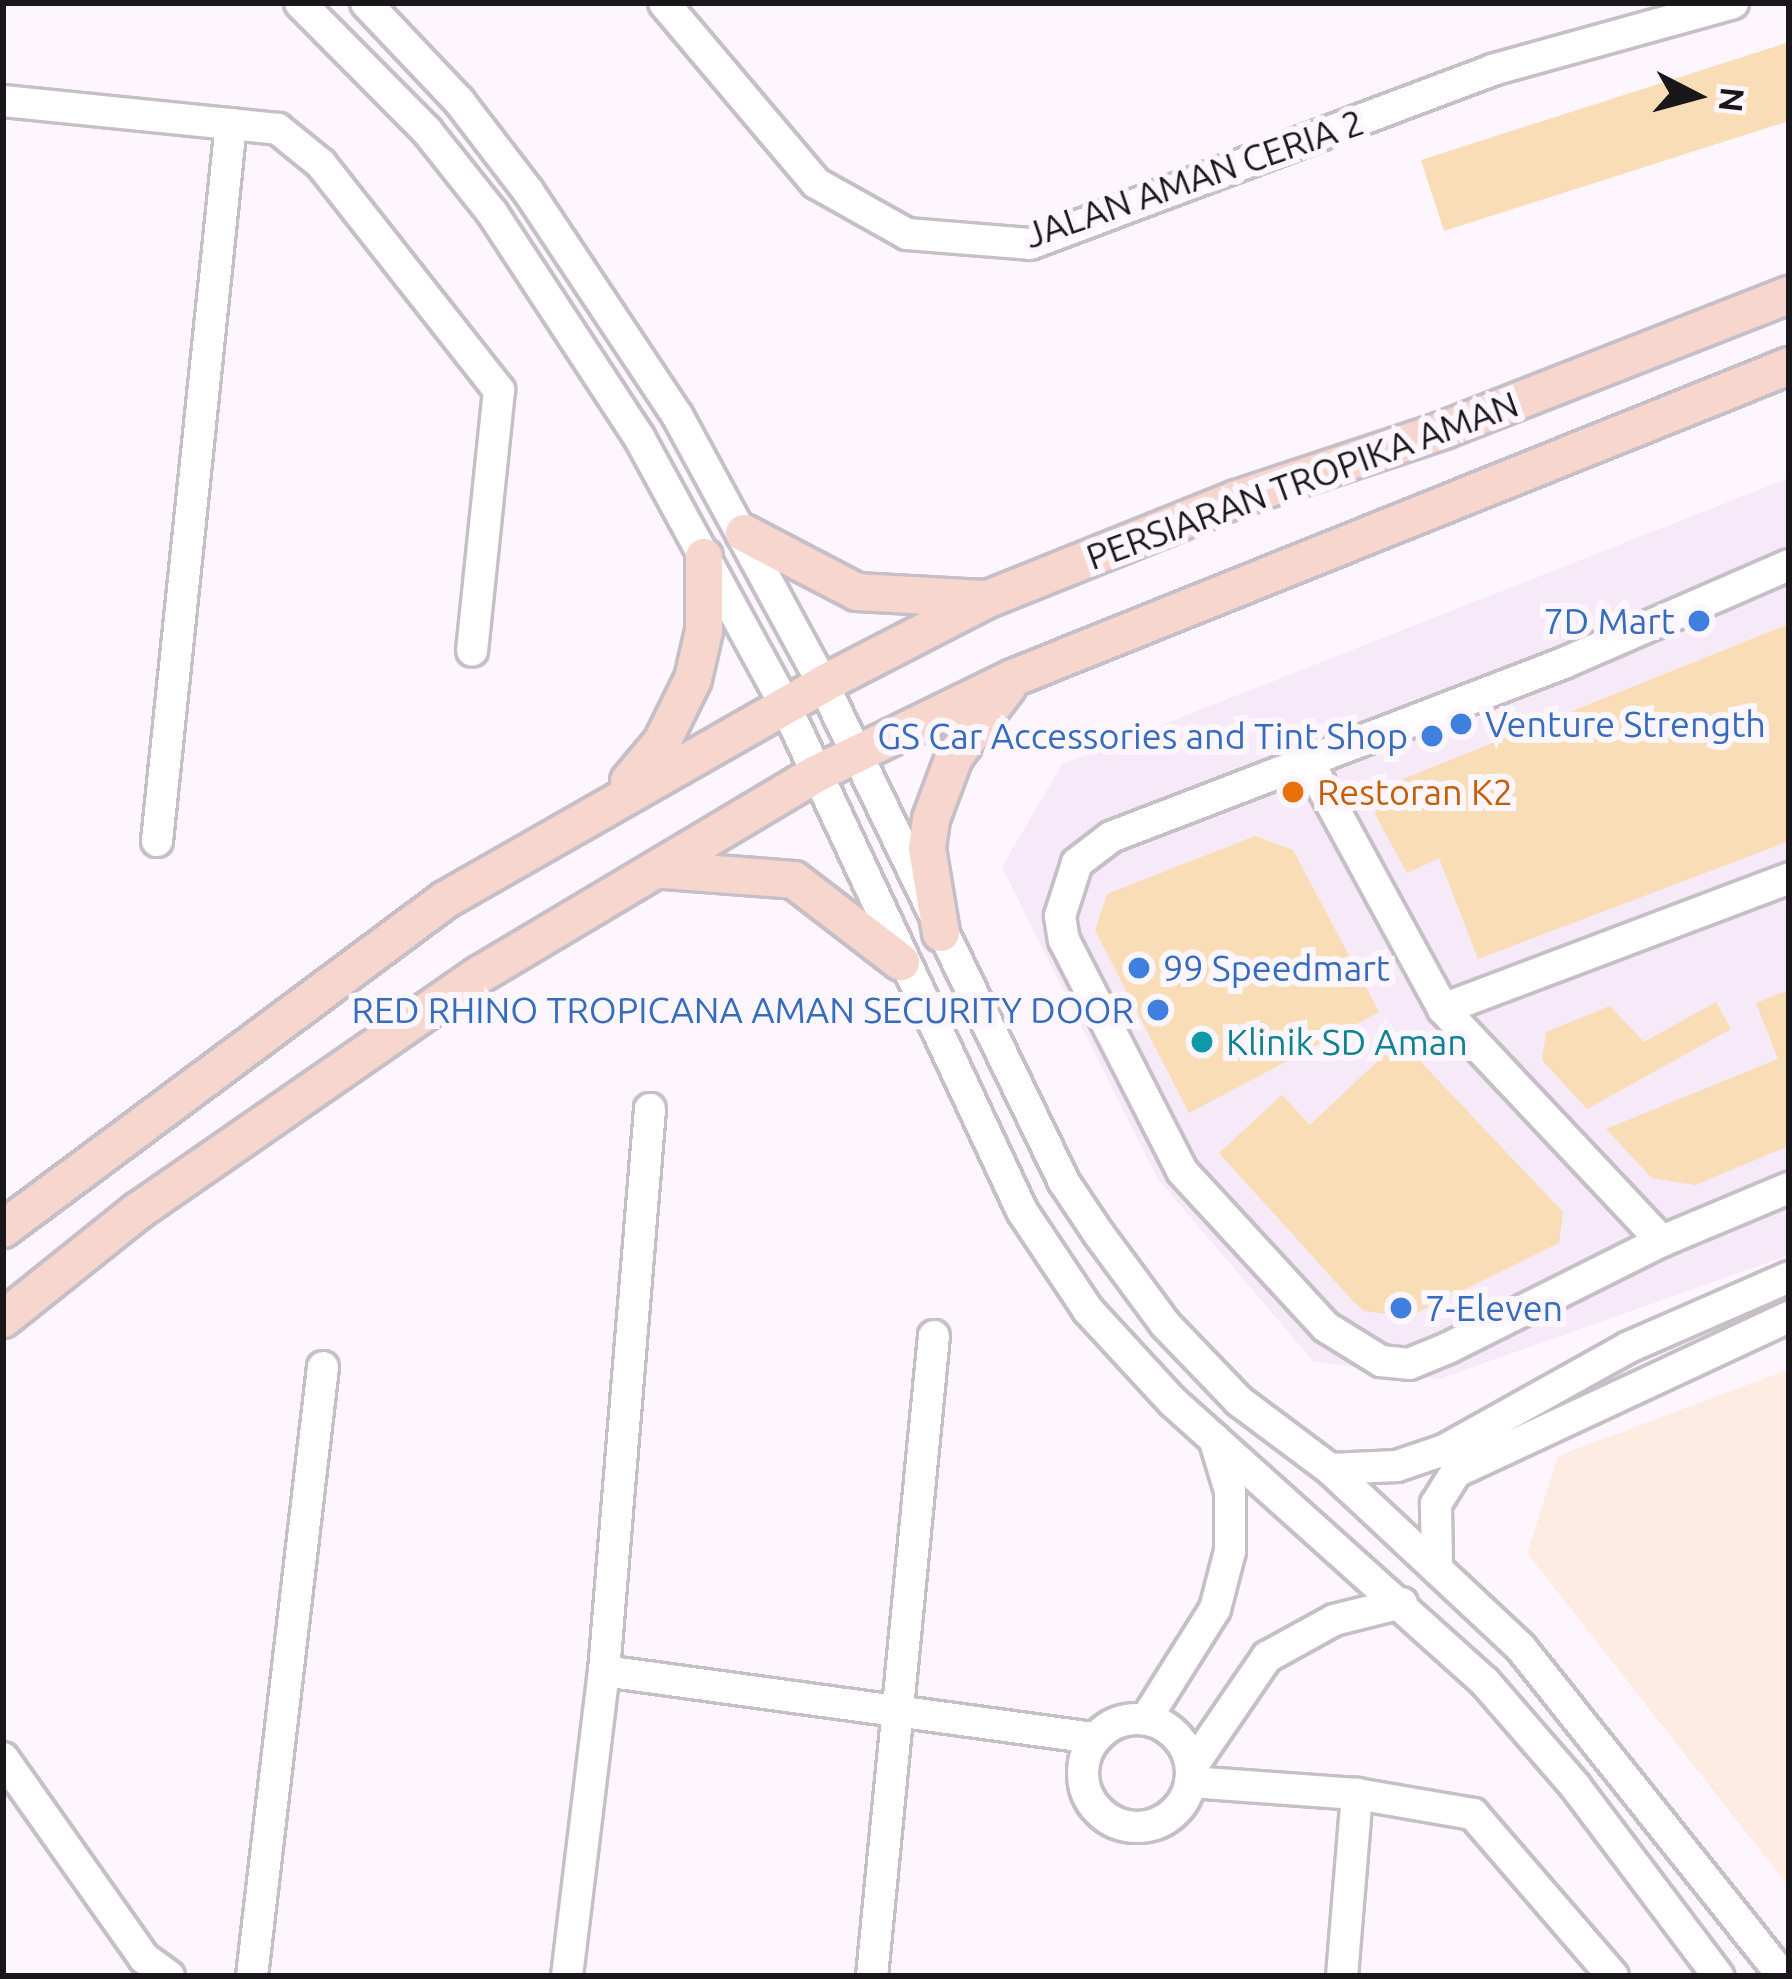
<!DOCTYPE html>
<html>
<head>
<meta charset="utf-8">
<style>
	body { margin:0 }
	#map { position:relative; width:1792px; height:1979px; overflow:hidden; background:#fef6ff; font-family:Ubuntu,sans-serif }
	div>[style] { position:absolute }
	.built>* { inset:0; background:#f6e9f8 }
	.education>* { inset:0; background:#feebe2 }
	.building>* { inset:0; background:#f8ddb6 }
	.roads { filter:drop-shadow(3px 0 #c6bfc7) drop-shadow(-3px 0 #c6bfc7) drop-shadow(0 3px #c6bfc7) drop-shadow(0 -3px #c6bfc7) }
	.minor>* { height:30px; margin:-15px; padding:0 15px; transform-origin:15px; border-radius:15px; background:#fff }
	.minor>.ring { margin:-15px; padding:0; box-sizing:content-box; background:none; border:30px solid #fff; border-radius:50% }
	.major>* { height:36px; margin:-18px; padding:0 18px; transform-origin:18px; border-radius:18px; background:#f7d6cd }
	.dots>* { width:33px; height:33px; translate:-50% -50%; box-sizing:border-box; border:6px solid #fef6ff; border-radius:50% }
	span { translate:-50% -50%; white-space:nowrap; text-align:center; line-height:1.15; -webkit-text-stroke:12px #fef6ff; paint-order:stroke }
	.street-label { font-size:36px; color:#1a171a }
	.shop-label { font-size:36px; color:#366cbe }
	.right { translate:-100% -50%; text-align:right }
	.left { translate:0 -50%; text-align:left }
	.food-label { font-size:36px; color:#c56008 }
	.culture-label { font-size:36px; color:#0d838f }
	.frame { position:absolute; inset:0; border:6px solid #1a171a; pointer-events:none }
	.north { position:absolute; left:1636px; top:36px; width:120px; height:120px; -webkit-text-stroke:9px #fef6ff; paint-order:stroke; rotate:96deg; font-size:33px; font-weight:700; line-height:48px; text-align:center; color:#1a171a }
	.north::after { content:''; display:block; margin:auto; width:42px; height:54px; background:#1a171a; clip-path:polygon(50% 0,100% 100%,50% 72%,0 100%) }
</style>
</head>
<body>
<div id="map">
	<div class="built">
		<i style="clip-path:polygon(1789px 478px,1789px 1255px,1439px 1379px,1313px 1361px,1157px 1178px,1002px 867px,1062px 764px)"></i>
	</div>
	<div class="education">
		<i style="clip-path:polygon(1789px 1369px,1789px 1887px,1527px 1553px,1558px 1456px)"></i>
	</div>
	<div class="building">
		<i style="clip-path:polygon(1789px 42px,1789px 121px,1444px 231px,1421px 160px)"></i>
		<i style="clip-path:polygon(1789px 624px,1789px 841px,1478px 959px,1439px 858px,1407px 873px,1375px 814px,1388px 785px)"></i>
		<i style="clip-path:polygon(1255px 836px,1293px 850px,1379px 1012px,1189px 1113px,1095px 930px,1107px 894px)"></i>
		<i style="clip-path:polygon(1789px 990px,1789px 1146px,1695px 1185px,1652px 1178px,1606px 1129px,1778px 1059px,1756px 1003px)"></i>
		<i style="clip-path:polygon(1716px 1002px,1731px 1029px,1587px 1109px,1542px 1060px,1546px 1032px,1610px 1006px,1644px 1042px)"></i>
		<i style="clip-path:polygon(1400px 1040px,1563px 1212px,1559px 1243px,1408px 1317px,1364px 1311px,1353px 1301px,1219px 1153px,1282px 1095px,1310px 1125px)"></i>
	</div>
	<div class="roads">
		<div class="minor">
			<i style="left:300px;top:3px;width:180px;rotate:45.2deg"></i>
			<i style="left:427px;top:131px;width:106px;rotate:51.5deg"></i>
			<i style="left:493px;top:214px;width:267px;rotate:56.8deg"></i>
			<i style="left:639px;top:437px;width:305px;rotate:61.4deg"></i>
			<i style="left:785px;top:705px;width:559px;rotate:64.9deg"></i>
			<i style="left:1022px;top:1211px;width:119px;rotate:56.3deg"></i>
			<i style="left:1088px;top:1310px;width:125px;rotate:47.3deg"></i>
			<i style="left:1173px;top:1402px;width:419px;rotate:41.9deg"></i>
			<i style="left:1485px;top:1682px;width:138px;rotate:49.1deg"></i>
			<i style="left:1575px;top:1786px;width:238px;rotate:53deg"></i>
			<i style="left:366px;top:3px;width:135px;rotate:46.5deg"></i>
			<i style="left:459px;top:101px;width:113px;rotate:52.5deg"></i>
			<i style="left:528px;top:191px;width:269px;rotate:56.4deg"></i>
			<i style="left:677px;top:415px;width:306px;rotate:61.5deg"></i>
			<i style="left:823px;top:684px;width:553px;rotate:64.18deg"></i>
			<i style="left:1064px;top:1182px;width:61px;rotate:56.3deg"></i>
			<i style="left:1098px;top:1233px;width:113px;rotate:53.6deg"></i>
			<i style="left:1165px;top:1324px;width:107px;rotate:46.1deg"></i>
			<i style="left:1239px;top:1401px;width:114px;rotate:36.8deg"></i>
			<i style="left:1330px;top:1469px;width:262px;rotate:43.1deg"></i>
			<i style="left:1521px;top:1648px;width:420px;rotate:51.4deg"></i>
			<i style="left:664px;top:3px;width:236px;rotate:49.8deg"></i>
			<i style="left:816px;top:183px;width:104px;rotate:29.3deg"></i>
			<i style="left:907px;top:234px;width:123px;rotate:4.6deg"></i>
			<i style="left:1030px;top:244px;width:494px;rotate:-20.6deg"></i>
			<i style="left:1492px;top:70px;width:250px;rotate:-15.5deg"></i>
			<i style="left:3px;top:101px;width:276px;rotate:5.8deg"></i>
			<i style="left:278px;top:129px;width:55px;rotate:39.1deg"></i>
			<i style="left:321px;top:164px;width:288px;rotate:51.8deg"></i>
			<i style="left:499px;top:390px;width:262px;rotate:95.9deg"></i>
			<i style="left:1789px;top:565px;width:245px;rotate:156.5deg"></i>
			<i style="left:1564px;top:663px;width:485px;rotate:159deg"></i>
			<i style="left:1111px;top:837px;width:43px;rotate:142.6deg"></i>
			<i style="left:1077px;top:863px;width:56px;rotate:107.8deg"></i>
			<i style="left:1060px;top:916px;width:24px;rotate:81deg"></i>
			<i style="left:1064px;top:940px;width:259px;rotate:62.9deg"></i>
			<i style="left:1182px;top:1171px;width:212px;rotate:47.3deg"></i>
			<i style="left:1326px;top:1327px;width:65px;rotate:31.7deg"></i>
			<i style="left:1381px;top:1361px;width:28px;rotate:6deg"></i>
			<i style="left:1409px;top:1364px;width:42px;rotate:-22.3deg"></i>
			<i style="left:1448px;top:1348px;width:239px;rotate:-26.6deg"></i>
			<i style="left:1662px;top:1241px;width:138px;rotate:-22.7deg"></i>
			<i style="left:1308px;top:761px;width:282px;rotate:61.4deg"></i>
			<i style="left:1443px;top:1009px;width:319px;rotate:46.7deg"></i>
			<i style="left:157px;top:841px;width:721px;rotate:-84.11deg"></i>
			<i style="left:1443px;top:1009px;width:370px;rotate:-20.7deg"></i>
			<i style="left:1330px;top:1469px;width:67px;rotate:-2.6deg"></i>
			<i style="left:1397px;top:1466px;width:50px;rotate:-18.8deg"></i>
			<i style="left:1444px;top:1450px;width:212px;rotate:-29.1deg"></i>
			<i style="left:1629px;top:1347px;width:175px;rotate:-23.6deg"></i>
			<i style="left:1437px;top:1564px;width:60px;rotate:-91deg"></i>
			<i style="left:1436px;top:1504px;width:38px;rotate:-58deg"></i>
			<i style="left:1456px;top:1472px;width:367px;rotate:-25deg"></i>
			<i style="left:604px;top:1671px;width:496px;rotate:7.8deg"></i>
			<i style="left:1146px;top:1719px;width:130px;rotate:-57.9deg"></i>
			<i style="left:1215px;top:1609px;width:60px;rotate:-75.5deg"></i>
			<i style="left:1230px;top:1551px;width:60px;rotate:-90deg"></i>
			<i style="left:1230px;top:1491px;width:55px;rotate:-106.8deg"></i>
			<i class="ring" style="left:1083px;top:1719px;width:78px;height:78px"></i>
			<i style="left:3px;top:1758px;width:245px;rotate:54.8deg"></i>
			<i style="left:144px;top:1958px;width:31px;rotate:36deg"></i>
			<i style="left:1191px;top:1768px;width:135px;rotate:-55.6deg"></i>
			<i style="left:1267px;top:1657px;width:77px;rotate:-28.9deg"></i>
			<i style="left:1334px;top:1620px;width:70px;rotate:-14deg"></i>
			<i style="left:1190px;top:1782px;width:167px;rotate:4.1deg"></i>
			<i style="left:1357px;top:1794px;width:118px;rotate:9.8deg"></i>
			<i style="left:1473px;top:1814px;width:214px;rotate:49.2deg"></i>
			<i style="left:252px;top:1976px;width:613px;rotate:-83.35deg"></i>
			<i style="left:567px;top:1976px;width:307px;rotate:-83.1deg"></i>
			<i style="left:604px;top:1671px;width:564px;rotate:-85.32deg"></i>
			<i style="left:872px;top:1976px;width:643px;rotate:-84.47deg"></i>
			<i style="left:1342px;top:1976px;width:183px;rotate:-85.3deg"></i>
		</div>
		<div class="major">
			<i style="left:744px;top:533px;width:127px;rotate:27.6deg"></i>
			<i style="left:857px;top:592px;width:127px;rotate:3.2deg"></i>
			<i style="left:629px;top:781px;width:51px;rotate:-49.8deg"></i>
			<i style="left:662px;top:742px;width:70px;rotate:-63.8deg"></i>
			<i style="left:693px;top:679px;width:49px;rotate:-77.1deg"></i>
			<i style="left:704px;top:631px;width:74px;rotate:-90deg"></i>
			<i style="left:665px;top:870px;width:129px;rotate:4.4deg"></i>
			<i style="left:794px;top:880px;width:135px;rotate:37.5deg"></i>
			<i style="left:941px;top:933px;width:86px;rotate:-99.4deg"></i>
			<i style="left:927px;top:848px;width:29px;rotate:-82deg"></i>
			<i style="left:931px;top:819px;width:66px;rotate:-69.6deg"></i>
			<i style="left:954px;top:757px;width:89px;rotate:-52.7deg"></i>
			<i style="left:3px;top:1229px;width:551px;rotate:-36.66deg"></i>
			<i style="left:445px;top:900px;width:435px;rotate:-29.7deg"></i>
			<i style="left:823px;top:684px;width:186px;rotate:-27.3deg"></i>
			<i style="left:988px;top:599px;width:268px;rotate:-21.9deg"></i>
			<i style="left:1237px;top:499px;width:218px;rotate:-18.4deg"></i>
			<i style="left:1444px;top:430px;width:370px;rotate:-21.4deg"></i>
			<i style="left:3px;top:1319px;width:173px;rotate:-38.7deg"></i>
			<i style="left:138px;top:1211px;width:415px;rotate:-34.7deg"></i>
			<i style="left:479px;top:975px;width:392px;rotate:-30.8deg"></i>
			<i style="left:816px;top:774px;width:219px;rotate:-26deg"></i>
			<i style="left:1013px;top:678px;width:836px;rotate:-21.9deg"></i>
		</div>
	</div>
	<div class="dots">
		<i style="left:1699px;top:621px;background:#3f7fe0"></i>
		<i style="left:1461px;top:724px;background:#3f7fe0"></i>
		<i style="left:1432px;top:736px;background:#3f7fe0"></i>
		<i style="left:1293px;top:792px;background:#e8710a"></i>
		<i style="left:1139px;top:968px;background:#3f7fe0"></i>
		<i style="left:1158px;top:1010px;background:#3f7fe0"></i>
		<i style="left:1202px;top:1042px;background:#0f9aa8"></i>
		<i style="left:1401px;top:1308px;background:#3f7fe0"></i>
	</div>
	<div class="street-label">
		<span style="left:1194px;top:178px;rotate:-19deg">JALAN AMAN CERIA 2</span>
		<span style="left:1302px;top:480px;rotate:-20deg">PERSIARAN TROPIKA AMAN</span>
	</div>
	<div class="shop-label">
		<span class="right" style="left:1675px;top:621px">7D Mart</span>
		<span class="left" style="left:1485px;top:724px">Venture Strength</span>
		<span class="right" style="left:1408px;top:736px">GS Car Accessories and Tint Shop</span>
		<span class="left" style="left:1163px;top:968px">99 Speedmart</span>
		<span class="right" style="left:1134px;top:1010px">RED RHINO TROPICANA AMAN SECURITY DOOR</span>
		<span class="left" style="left:1425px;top:1308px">7-Eleven</span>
	</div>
	<div class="food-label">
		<span class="left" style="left:1317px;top:792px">Restoran K2</span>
	</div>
	<div class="culture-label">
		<span class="left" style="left:1226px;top:1042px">Klinik SD Aman</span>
	</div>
	<div class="frame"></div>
	<div class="north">N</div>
</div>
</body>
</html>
